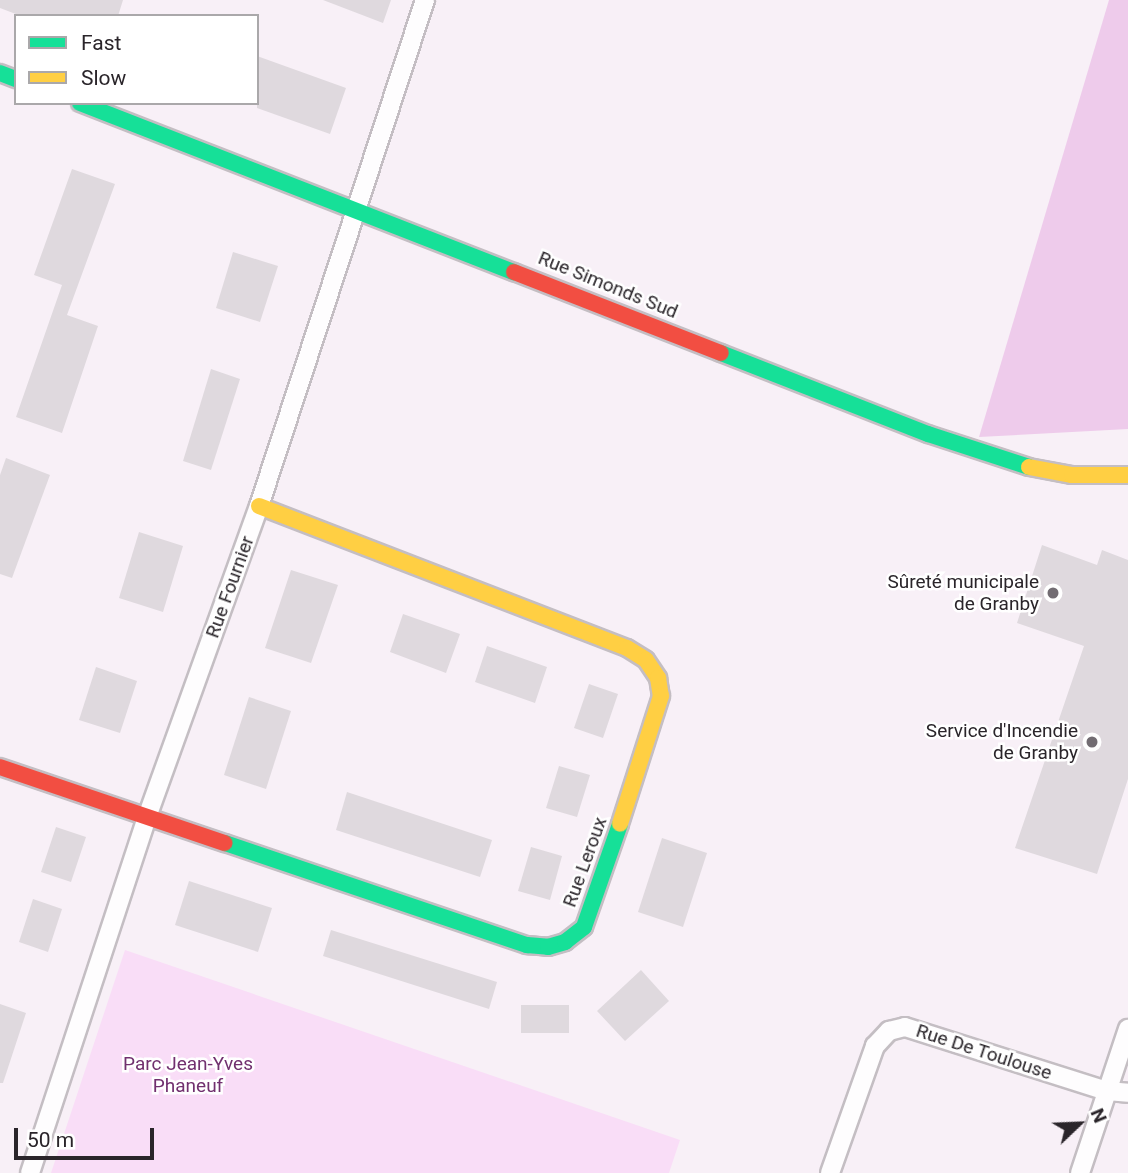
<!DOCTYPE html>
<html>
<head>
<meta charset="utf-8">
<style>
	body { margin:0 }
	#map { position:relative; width:1128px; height:1173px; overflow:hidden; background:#f8f0f7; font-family:Roboto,sans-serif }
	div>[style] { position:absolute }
	.green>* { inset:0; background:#f9ddf7 }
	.forest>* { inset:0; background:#eecbeb }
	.building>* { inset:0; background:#dfd9de }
	.roads { filter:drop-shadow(2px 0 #c4bec3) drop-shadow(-2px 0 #c4bec3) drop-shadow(0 2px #c4bec3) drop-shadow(0 -2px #c4bec3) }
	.street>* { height:18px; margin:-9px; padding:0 9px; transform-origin:9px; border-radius:9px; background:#fefdfe }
	.fast>* { height:16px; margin:-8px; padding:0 8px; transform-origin:8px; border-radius:8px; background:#16e098 }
	.slow>* { height:16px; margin:-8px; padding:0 8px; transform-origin:8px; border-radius:8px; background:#ffcf43 }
	.jam>* { height:16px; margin:-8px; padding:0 8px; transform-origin:8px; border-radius:8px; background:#f24e42 }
	.dots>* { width:19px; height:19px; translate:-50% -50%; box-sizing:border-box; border:4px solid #fff; border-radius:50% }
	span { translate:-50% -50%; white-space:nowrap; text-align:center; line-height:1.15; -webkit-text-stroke:5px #fff; paint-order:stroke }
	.street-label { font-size:19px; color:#2a252a }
	.poi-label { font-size:19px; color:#2a252a }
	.right { translate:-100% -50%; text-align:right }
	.park-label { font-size:19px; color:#71306f }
	.legend { position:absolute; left:14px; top:14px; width:245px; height:91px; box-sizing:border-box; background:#fff; border:2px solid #aaa8aa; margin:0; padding:9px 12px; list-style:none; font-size:21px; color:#2a252a }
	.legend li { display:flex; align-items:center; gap:14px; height:35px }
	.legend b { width:35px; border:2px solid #aaa8aa }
	.north { position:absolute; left:1044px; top:1089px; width:70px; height:70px; -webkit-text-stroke:5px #fff; paint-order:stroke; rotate:67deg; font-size:19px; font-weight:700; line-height:28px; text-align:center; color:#2a252a }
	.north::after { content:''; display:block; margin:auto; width:24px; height:32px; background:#2a252a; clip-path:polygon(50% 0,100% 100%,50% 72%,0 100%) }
	.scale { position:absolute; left:14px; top:1128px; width:140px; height:32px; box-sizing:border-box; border:4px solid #2a252a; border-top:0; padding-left:9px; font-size:21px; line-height:24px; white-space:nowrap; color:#2a252a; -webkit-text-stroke:5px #fff; paint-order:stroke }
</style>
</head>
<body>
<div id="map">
	<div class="green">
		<i style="clip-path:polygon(125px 950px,680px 1140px,669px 1173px,51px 1173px)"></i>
	</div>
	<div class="forest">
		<i style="clip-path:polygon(1109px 0,1128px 0,1128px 429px,979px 437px)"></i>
	</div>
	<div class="building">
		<i style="clip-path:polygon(0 0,123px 0,118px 16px,21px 16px,0 8px)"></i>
		<i style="clip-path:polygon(323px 0,391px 0,383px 23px)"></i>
		<i style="clip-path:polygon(257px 56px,346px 88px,330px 134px,257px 108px)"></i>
		<i style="clip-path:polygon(72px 169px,115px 184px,67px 315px,98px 326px,62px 433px,16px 417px,62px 285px,34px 275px)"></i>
		<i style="clip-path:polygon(233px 252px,278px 266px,260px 322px,216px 308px)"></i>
		<i style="clip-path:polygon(211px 369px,240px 379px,211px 470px,183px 461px)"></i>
		<i style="clip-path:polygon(6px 458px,50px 475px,12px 578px,0 574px,0 475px)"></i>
		<i style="clip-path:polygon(139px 532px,183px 546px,163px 612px,119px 598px)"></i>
		<i style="clip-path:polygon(1042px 545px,1097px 565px,1102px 550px,1128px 560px,1128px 779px,1097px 874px,1015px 848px,1084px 646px,1017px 623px)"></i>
		<i style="clip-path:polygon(291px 570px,338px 585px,311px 663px,265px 648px)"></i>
		<i style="clip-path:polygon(403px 614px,460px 634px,446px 673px,390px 652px)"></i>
		<i style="clip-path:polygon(487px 646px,547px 667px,535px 703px,475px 682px)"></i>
		<i style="clip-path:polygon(96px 667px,137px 681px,120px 733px,79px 720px)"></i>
		<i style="clip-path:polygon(589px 684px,618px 694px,603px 738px,574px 728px)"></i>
		<i style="clip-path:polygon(249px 697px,291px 711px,266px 789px,224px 775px)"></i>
		<i style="clip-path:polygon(559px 766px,590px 775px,577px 817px,546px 808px)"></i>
		<i style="clip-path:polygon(347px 792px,492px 840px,480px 877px,336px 830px)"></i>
		<i style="clip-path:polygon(56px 827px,86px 837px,71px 882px,41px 872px)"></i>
		<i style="clip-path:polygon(662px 838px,707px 853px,683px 927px,638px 912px)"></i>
		<i style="clip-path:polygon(531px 847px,562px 856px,550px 900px,518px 891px)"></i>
		<i style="clip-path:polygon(189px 881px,272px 908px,258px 952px,175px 925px)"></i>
		<i style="clip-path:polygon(33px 899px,62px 909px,48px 952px,19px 942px)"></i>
		<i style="clip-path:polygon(331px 930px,497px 982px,489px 1009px,323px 956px)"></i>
		<i style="clip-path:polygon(641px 970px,669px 1001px,625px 1041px,597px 1011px)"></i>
		<i style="clip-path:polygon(0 1004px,26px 1013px,3px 1083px,0 1083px)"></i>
		<i style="clip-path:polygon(521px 1005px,569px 1005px,569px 1033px,521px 1033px)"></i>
	</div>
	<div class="roads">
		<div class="street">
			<i style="left:30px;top:1173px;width:375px;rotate:-71.8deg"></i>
			<i style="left:147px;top:817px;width:331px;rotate:-70.2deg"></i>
			<i style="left:259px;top:506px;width:533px;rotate:-71.84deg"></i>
			<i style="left:830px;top:1173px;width:135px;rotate:-70.5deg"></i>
			<i style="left:875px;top:1046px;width:21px;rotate:-47deg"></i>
			<i style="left:889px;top:1031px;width:16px;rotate:-14deg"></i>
			<i style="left:905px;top:1027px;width:212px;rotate:17.6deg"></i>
			<i style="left:1107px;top:1091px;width:21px;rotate:5deg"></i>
			<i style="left:1080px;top:1173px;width:152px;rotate:-71.6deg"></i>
		</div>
		<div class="fast">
			<i style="left:0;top:73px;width:17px;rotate:21deg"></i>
			<i style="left:80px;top:103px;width:466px;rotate:21.3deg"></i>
			<i style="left:721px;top:353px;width:222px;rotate:21.4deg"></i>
			<i style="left:928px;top:434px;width:106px;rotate:18.1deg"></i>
			<i style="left:225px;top:843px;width:319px;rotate:18.7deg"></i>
			<i style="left:527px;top:945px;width:21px;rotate:5deg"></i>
			<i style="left:548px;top:947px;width:18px;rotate:-16deg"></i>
			<i style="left:565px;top:942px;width:24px;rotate:-38deg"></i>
			<i style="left:584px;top:927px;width:109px;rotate:-70.7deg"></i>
		</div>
		<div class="slow">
			<i style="left:1029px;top:467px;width:44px;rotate:10.5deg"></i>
			<i style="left:1072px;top:475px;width:56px"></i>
			<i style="left:259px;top:506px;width:394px;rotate:21.1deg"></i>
			<i style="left:627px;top:648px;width:22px;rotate:32deg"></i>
			<i style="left:646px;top:660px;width:22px;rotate:56deg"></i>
			<i style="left:658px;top:678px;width:18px;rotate:81deg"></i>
			<i style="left:661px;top:696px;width:134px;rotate:107.8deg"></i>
		</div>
		<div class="jam">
			<i style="left:514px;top:272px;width:222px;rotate:21.4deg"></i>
			<i style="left:0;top:767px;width:237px;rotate:18.7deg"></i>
		</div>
	</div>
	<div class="dots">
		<i style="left:1053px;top:593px;background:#726c72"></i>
		<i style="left:1092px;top:742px;background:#726c72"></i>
	</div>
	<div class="street-label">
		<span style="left:608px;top:285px;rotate:22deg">Rue Simonds Sud</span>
		<span style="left:230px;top:587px;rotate:-70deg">Rue Fournier</span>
		<span style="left:585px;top:862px;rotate:-70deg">Rue Leroux</span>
		<span style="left:984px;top:1052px;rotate:18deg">Rue De Toulouse</span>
	</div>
	<div class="poi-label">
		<span class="right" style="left:1039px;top:593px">Sûreté municipale<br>de Granby</span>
		<span class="right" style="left:1078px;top:742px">Service d'Incendie<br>de Granby</span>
	</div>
	<div class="park-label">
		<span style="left:188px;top:1075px">Parc Jean-Yves<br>Phaneuf</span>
	</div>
	<ul class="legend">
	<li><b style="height:9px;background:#16e098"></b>Fast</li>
	<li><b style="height:9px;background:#ffcf43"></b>Slow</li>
	</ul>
	<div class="north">N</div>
	<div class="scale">50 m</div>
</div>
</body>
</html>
